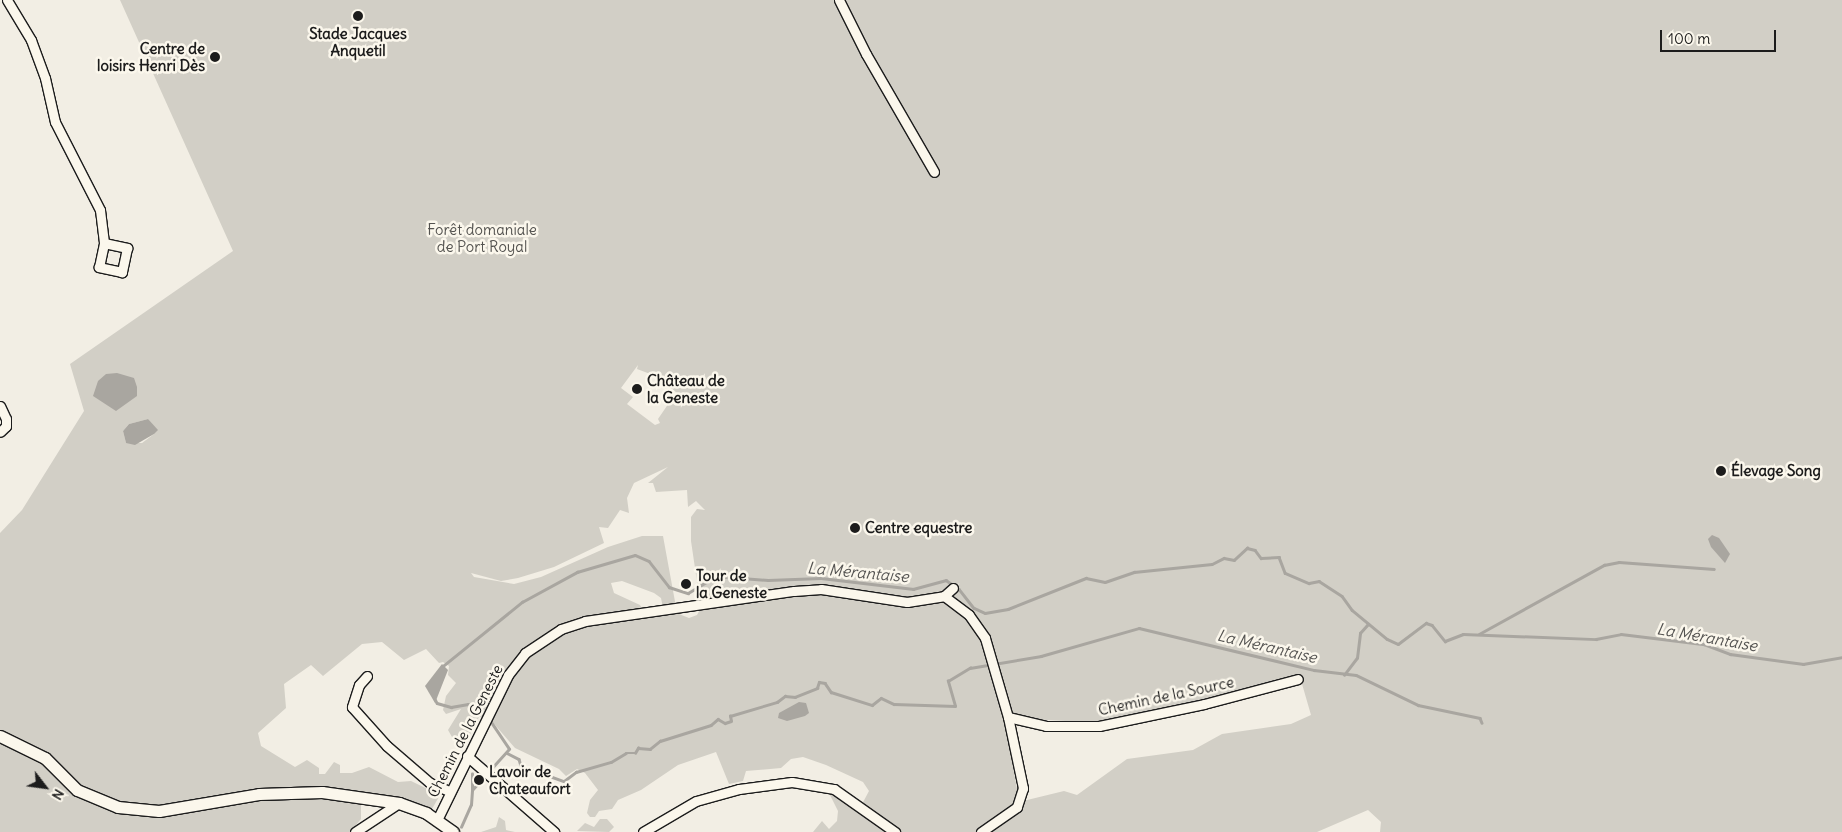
<!DOCTYPE html>
<html>
<head>
<meta charset="utf-8">
<style>
	body { margin:0 }
	#map { position:relative; width:1842px; height:832px; overflow:hidden; background:#f2eee4; font-family:Delius,sans-serif }
	div>[style] { position:absolute }
	.green>* { inset:0; background:#d2cfc6 }
	.water>* { inset:0; background:#a9a6a0 }
	.stream>* { height:2.5px; margin:-1.25px; padding:0 1.25px; transform-origin:1.25px; border-radius:1.25px; background:#a9a6a0 }
	.roads { filter:drop-shadow(1px 0 #1c1c1c) drop-shadow(-1px 0 #1c1c1c) drop-shadow(0 1px #1c1c1c) drop-shadow(0 -1px #1c1c1c) }
	.minor>* { height:9px; margin:-4.5px; padding:0 4.5px; transform-origin:4.5px; border-radius:4.5px; background:#fbf7ec }
	.major>* { height:11px; margin:-5.5px; padding:0 5.5px; transform-origin:5.5px; border-radius:5.5px; background:#fbf7ec }
	.dots>* { width:14px; height:14px; translate:-50% -50%; box-sizing:border-box; border:2px solid #fbf7ec; border-radius:50% }
	span { translate:-50% -50%; white-space:nowrap; text-align:center; line-height:1.15; -webkit-text-stroke:5px #fbf7ec; paint-order:stroke }
	.poi-label { font-size:15px; color:#1c1c1c; font-weight:700 }
	.right { translate:-100% -50%; text-align:right }
	.left { translate:0 -50%; text-align:left }
	.park-label { font-size:15px; color:#53524f }
	.street-label { font-size:15px; color:#1c1c1c }
	.water-label { font-size:16px; color:#545351; font-style:italic }
	.north { position:absolute; left:20px; top:762px; width:50px; height:50px; -webkit-text-stroke:4px #fbf7ec; paint-order:stroke; rotate:120deg; font-size:14px; font-weight:700; line-height:20px; text-align:center; color:#1c1c1c }
	.north::after { content:''; display:block; margin:auto; width:18px; height:22px; background:#1c1c1c; clip-path:polygon(50% 0,100% 100%,50% 72%,0 100%) }
	.scale { position:absolute; left:1660px; top:30px; width:116px; height:22px; box-sizing:border-box; border:2px solid #1c1c1c; border-top:0; padding-left:6px; font-size:15px; line-height:18px; white-space:nowrap; color:#1c1c1c; -webkit-text-stroke:4px #fbf7ec; paint-order:stroke }
</style>
</head>
<body>
<div id="map">
	<div class="green">
		<i style="clip-path:polygon(evenodd,120px 0,1842px 0,1842px 832px,1380px 832px,1381px 822px,1368px 810px,1317px 832px,985px 832px,1023px 801px,1064px 791px,1077px 795px,1127px 759px,1193px 750px,1222px 734px,1291px 724px,1311px 715px,1300px 677px,1101px 723px,1012px 718px,987px 638px,947px 596px,960px 583px,930px 597px,900px 599px,823px 588px,700px 602px,691px 541px,691px 517px,697px 509px,705px 510px,696px 501px,688px 507px,687px 490px,656px 492px,653px 483px,648px 483px,668px 467px,634px 483px,627px 498px,629px 513px,620px 510px,608px 528px,599px 527px,604px 543px,554px 567px,518px 578px,501px 581px,471px 573px,474px 577px,514px 584px,541px 577px,608px 547px,642px 536px,663px 536px,676px 607px,663px 608px,661px 598px,654px 593px,622px 581px,611px 583px,614px 593px,640px 605px,643px 610px,538px 639px,483px 717px,479px 717px,463px 748px,456px 744px,448px 730px,461px 709px,446px 714px,443px 710px,446px 696px,456px 683px,448px 675px,449px 666px,443px 662px,439px 663px,426px 649px,404px 660px,382px 642px,362px 644px,323px 676px,311px 665px,284px 684px,286px 708px,258px 733px,261px 746px,295px 767px,307px 760px,319px 768px,319px 774px,325px 774px,334px 762px,340px 765px,340px 773px,352px 773px,369px 767px,398px 782px,411px 781px,440px 795px,432px 809px,400px 797px,361px 804px,361px 819px,350px 832px,0 832px,0 533px,22px 510px,84px 411px,70px 364px,233px 251px,120px 0,638px 365px,637px 369px,653px 375px,680px 395px,673px 397px,658px 419px,660px 423px,655px 425px,627px 404px,633px 397px,621px 388px,638px 365px,120px 0,148px 419px,154px 434px,142px 443px,126px 443px,123px 431px,129px 424px,148px 419px)"></i>
		<i style="clip-path:polygon(815px 591px,907px 604px,944px 599px,969px 618px,982px 639px,1002px 705px,1019px 800px,978px 832px,900px 832px,861px 806px,869px 791px,863px 782px,826px 765px,803px 757px,791px 759px,781px 768px,746px 771px,743px 781px,729px 784px,716px 752px,678px 765px,641px 790px,618px 800px,612px 809px,599px 811px,595px 817px,590px 817px,587px 813px,590px 800px,598px 790px,585px 773px,577px 769px,566px 776px,559px 769px,515px 748px,489px 718px,516px 666px,541px 642px,577px 626px,678px 610px,679px 614px,689px 618px,697px 615px,702px 606px)"></i>
		<i style="clip-path:polygon(833px 791px,891px 832px,813px 832px,822px 821px,829px 829px,837px 821px,838px 811px,829px 793px)"></i>
		<i style="clip-path:polygon(499px 817px,505px 821px,506px 830px,515px 832px,481px 832px,496px 827px)"></i>
		<i style="clip-path:polygon(600px 819px,607px 819px,614px 827px,609px 832px,577px 831px,585px 823px,594px 827px)"></i>
	</div>
	<div class="water">
		<i style="clip-path:polygon(117px 373px,134px 378px,137px 387px,137px 396px,116px 411px,93px 396px,98px 381px,106px 374px)"></i>
		<i style="clip-path:polygon(148px 419px,158px 430px,154px 434px,135px 445px,126px 443px,123px 431px,129px 424px)"></i>
		<i style="clip-path:polygon(1712px 535px,1719px 538px,1730px 554px,1725px 563px,1711px 547px,1708px 539px)"></i>
		<i style="clip-path:polygon(442px 664px,448px 670px,435px 703px,425px 686px)"></i>
		<i style="clip-path:polygon(799px 702px,806px 703px,809px 713px,805px 716px,787px 721px,778px 718px,779px 713px)"></i>
	</div>
	<div class="stream">
		<i style="left:1479px;top:634px;width:143px;rotate:-28.9deg"></i>
		<i style="left:1604px;top:565px;width:15px;rotate:-11deg"></i>
		<i style="left:1619px;top:562px;width:95px;rotate:4.2deg"></i>
		<i style="left:443px;top:666px;width:102px;rotate:-39deg"></i>
		<i style="left:522px;top:602px;width:63px;rotate:-28.6deg"></i>
		<i style="left:577px;top:572px;width:60px;rotate:-16.3deg"></i>
		<i style="left:635px;top:555px;width:15px;rotate:23deg"></i>
		<i style="left:649px;top:561px;width:33px;rotate:52deg"></i>
		<i style="left:669px;top:587px;width:20px;rotate:18deg"></i>
		<i style="left:688px;top:593px;width:33px;rotate:-31deg"></i>
		<i style="left:716px;top:576px;width:52px;rotate:4.4deg"></i>
		<i style="left:768px;top:580px;width:53px;rotate:-2.2deg"></i>
		<i style="left:821px;top:578px;width:93px;rotate:6.8deg"></i>
		<i style="left:913px;top:589px;width:34px;rotate:-15deg"></i>
		<i style="left:946px;top:580px;width:16px;rotate:35deg"></i>
		<i style="left:959px;top:589px;width:24px;rotate:52deg"></i>
		<i style="left:974px;top:608px;width:12px;rotate:24deg"></i>
		<i style="left:985px;top:613px;width:23px;rotate:-10deg"></i>
		<i style="left:1008px;top:609px;width:84px;rotate:-21.7deg"></i>
		<i style="left:1086px;top:578px;width:19px;rotate:12deg"></i>
		<i style="left:1105px;top:582px;width:31px;rotate:-19deg"></i>
		<i style="left:1134px;top:572px;width:78px;rotate:-5.9deg"></i>
		<i style="left:1212px;top:564px;width:13px;rotate:-27deg"></i>
		<i style="left:1224px;top:558px;width:10px;rotate:11deg"></i>
		<i style="left:1234px;top:560px;width:18px;rotate:-43deg"></i>
		<i style="left:1247px;top:548px;width:8px;rotate:14deg"></i>
		<i style="left:1255px;top:550px;width:10px;rotate:53deg"></i>
		<i style="left:1261px;top:558px;width:18px;rotate:-3deg"></i>
		<i style="left:1279px;top:557px;width:17px;rotate:69deg"></i>
		<i style="left:1285px;top:573px;width:26px;rotate:23deg"></i>
		<i style="left:1309px;top:583px;width:10px;rotate:-11deg"></i>
		<i style="left:1319px;top:581px;width:27px;rotate:33deg"></i>
		<i style="left:1342px;top:596px;width:17px;rotate:54deg"></i>
		<i style="left:1352px;top:610px;width:45px;rotate:39.6deg"></i>
		<i style="left:1387px;top:639px;width:12px;rotate:24deg"></i>
		<i style="left:1398px;top:644px;width:35px;rotate:-37deg"></i>
		<i style="left:1426px;top:623px;width:6px;rotate:18deg"></i>
		<i style="left:1432px;top:625px;width:21px;rotate:51deg"></i>
		<i style="left:1445px;top:641px;width:19px;rotate:-21deg"></i>
		<i style="left:1463px;top:634px;width:133px;rotate:2.2deg"></i>
		<i style="left:1596px;top:639px;width:25px;rotate:-11deg"></i>
		<i style="left:1621px;top:634px;width:84px;rotate:6.9deg"></i>
		<i style="left:1704px;top:644px;width:28px;rotate:21deg"></i>
		<i style="left:1730px;top:654px;width:74px;rotate:7.8deg"></i>
		<i style="left:1803px;top:664px;width:40px;rotate:-10deg"></i>
		<i style="left:1344px;top:675px;width:21px;rotate:-53deg"></i>
		<i style="left:1357px;top:658px;width:25px;rotate:-83deg"></i>
		<i style="left:1360px;top:633px;width:12px;rotate:-48deg"></i>
		<i style="left:435px;top:699px;width:4px;rotate:63deg"></i>
		<i style="left:437px;top:703px;width:15px;rotate:16deg"></i>
		<i style="left:451px;top:707px;width:17px;rotate:-10deg"></i>
		<i style="left:468px;top:704px;width:20px;rotate:33deg"></i>
		<i style="left:507px;top:753px;width:13px;rotate:27deg"></i>
		<i style="left:519px;top:759px;width:15px;rotate:74deg"></i>
		<i style="left:523px;top:773px;width:10px;rotate:-17deg"></i>
		<i style="left:533px;top:770px;width:33px;rotate:20deg"></i>
		<i style="left:564px;top:781px;width:15px;rotate:-37deg"></i>
		<i style="left:576px;top:772px;width:36px;rotate:-16deg"></i>
		<i style="left:611px;top:762px;width:17px;rotate:-31deg"></i>
		<i style="left:626px;top:753px;width:9px"></i>
		<i style="left:635px;top:753px;width:6px;rotate:-59deg"></i>
		<i style="left:638px;top:748px;width:12px;rotate:5deg"></i>
		<i style="left:650px;top:749px;width:13px;rotate:-39deg"></i>
		<i style="left:660px;top:741px;width:53px;rotate:-17.4deg"></i>
		<i style="left:711px;top:725px;width:9px;rotate:-41deg"></i>
		<i style="left:718px;top:719px;width:8px;rotate:30deg"></i>
		<i style="left:725px;top:723px;width:6px;rotate:-18deg"></i>
		<i style="left:731px;top:721px;width:5px;rotate:-101deg"></i>
		<i style="left:730px;top:716px;width:49px;rotate:-16.6deg"></i>
		<i style="left:777px;top:702px;width:10px;rotate:-37deg"></i>
		<i style="left:785px;top:696px;width:10px;rotate:6deg"></i>
		<i style="left:795px;top:697px;width:24px;rotate:-22deg"></i>
		<i style="left:817px;top:688px;width:6px;rotate:-72deg"></i>
		<i style="left:819px;top:682px;width:6px;rotate:9deg"></i>
		<i style="left:825px;top:683px;width:11px;rotate:56deg"></i>
		<i style="left:831px;top:692px;width:43px;rotate:17.6deg"></i>
		<i style="left:872px;top:705px;width:11px;rotate:-38deg"></i>
		<i style="left:881px;top:698px;width:14px;rotate:25deg"></i>
		<i style="left:894px;top:704px;width:61px;rotate:1.9deg"></i>
		<i style="left:955px;top:706px;width:26px;rotate:-106deg"></i>
		<i style="left:948px;top:681px;width:26px;rotate:-31deg"></i>
		<i style="left:970px;top:668px;width:72px;rotate:-9.6deg"></i>
		<i style="left:1041px;top:656px;width:102px;rotate:-15.9deg"></i>
		<i style="left:1139px;top:628px;width:180px;rotate:13.5deg"></i>
		<i style="left:1314px;top:670px;width:42px;rotate:6.8deg"></i>
		<i style="left:1356px;top:675px;width:69px;rotate:25.8deg"></i>
		<i style="left:1418px;top:705px;width:63px;rotate:11.8deg"></i>
		<i style="left:1480px;top:718px;width:5px;rotate:68deg"></i>
		<i style="left:472px;top:790px;width:16px;rotate:-90deg"></i>
		<i style="left:461px;top:827px;width:24px;rotate:-66deg"></i>
		<i style="left:471px;top:805px;width:15px;rotate:-86deg"></i>
		<i style="left:472px;top:790px;width:55px;rotate:-47.9deg"></i>
		<i style="left:509px;top:749px;width:36px;rotate:-124deg"></i>
	</div>
	<div class="roads">
		<div class="minor">
			<i style="left:7px;top:0;width:47px;rotate:59deg"></i>
			<i style="left:31px;top:40px;width:40px;rotate:69.8deg"></i>
			<i style="left:45px;top:78px;width:45px;rotate:77.2deg"></i>
			<i style="left:55px;top:122px;width:99px;rotate:62.9deg"></i>
			<i style="left:100px;top:210px;width:33px;rotate:83deg"></i>
			<i style="left:839px;top:0;width:60px;rotate:63.4deg"></i>
			<i style="left:866px;top:54px;width:136px;rotate:60deg"></i>
			<i style="left:104px;top:243px;width:24px;rotate:12deg"></i>
			<i style="left:127px;top:248px;width:25px;rotate:102deg"></i>
			<i style="left:122px;top:272px;width:24px;rotate:-168deg"></i>
			<i style="left:99px;top:267px;width:25px;rotate:-78deg"></i>
			<i style="left:0;top:406px;width:14px;rotate:65deg"></i>
			<i style="left:6px;top:419px;width:7px;rotate:90deg"></i>
			<i style="left:6px;top:426px;width:8px;rotate:135deg"></i>
			<i style="left:944px;top:596px;width:31px;rotate:37deg"></i>
			<i style="left:969px;top:615px;width:28px;rotate:55deg"></i>
			<i style="left:985px;top:638px;width:82px;rotate:73.8deg"></i>
			<i style="left:1008px;top:717px;width:73px;rotate:78.1deg"></i>
			<i style="left:1023px;top:788px;width:20px;rotate:108deg"></i>
			<i style="left:1017px;top:807px;width:44px;rotate:145.2deg"></i>
			<i style="left:367px;top:676px;width:12px;rotate:132deg"></i>
			<i style="left:359px;top:685px;width:23px;rotate:108deg"></i>
			<i style="left:352px;top:707px;width:52px;rotate:48.1deg"></i>
			<i style="left:387px;top:746px;width:57px;rotate:40.7deg"></i>
			<i style="left:430px;top:783px;width:21px;rotate:23deg"></i>
			<i style="left:1008px;top:717px;width:39px;rotate:13deg"></i>
			<i style="left:1046px;top:726px;width:53px"></i>
			<i style="left:1099px;top:726px;width:107px;rotate:-11.8deg"></i>
			<i style="left:1204px;top:704px;width:97px;rotate:-14.9deg"></i>
			<i style="left:467px;top:756px;width:116px;rotate:41.1deg"></i>
			<i style="left:437px;top:820px;width:161px;rotate:-63.9deg"></i>
			<i style="left:508px;top:675px;width:28px;rotate:-52deg"></i>
			<i style="left:525px;top:653px;width:43px;rotate:-33.7deg"></i>
			<i style="left:561px;top:629px;width:25px;rotate:-18deg"></i>
			<i style="left:585px;top:621px;width:211px;rotate:-8.2deg"></i>
			<i style="left:794px;top:591px;width:27px;rotate:-4deg"></i>
			<i style="left:821px;top:589px;width:87px;rotate:8.6deg"></i>
			<i style="left:907px;top:602px;width:37px;rotate:-9deg"></i>
			<i style="left:944px;top:596px;width:12px;rotate:-42deg"></i>
			<i style="left:355px;top:832px;width:53px;rotate:-33.4deg"></i>
			<i style="left:643px;top:832px;width:61px;rotate:-30.3deg"></i>
			<i style="left:696px;top:801px;width:45px;rotate:-15.6deg"></i>
			<i style="left:739px;top:789px;width:53px;rotate:-7.5deg"></i>
			<i style="left:792px;top:782px;width:43px;rotate:9.5deg"></i>
			<i style="left:834px;top:789px;width:75px;rotate:35.2deg"></i>
		</div>
		<div class="major">
			<i style="left:0;top:736px;width:50px;rotate:26.1deg"></i>
			<i style="left:45px;top:758px;width:45px;rotate:45deg"></i>
			<i style="left:77px;top:790px;width:44px;rotate:22.5deg"></i>
			<i style="left:118px;top:807px;width:41px;rotate:5.6deg"></i>
			<i style="left:159px;top:811px;width:101px;rotate:-9.6deg"></i>
			<i style="left:259px;top:794px;width:63px;rotate:-1.8deg"></i>
			<i style="left:322px;top:792px;width:78px;rotate:8.1deg"></i>
			<i style="left:399px;top:803px;width:29px;rotate:20deg"></i>
			<i style="left:426px;top:813px;width:33px;rotate:35deg"></i>
		</div>
	</div>
	<div class="dots">
		<i style="left:358px;top:16px;background:#1c1c1c"></i>
		<i style="left:215px;top:57px;background:#1c1c1c"></i>
		<i style="left:637px;top:389px;background:#1c1c1c"></i>
		<i style="left:1721px;top:471px;background:#1c1c1c"></i>
		<i style="left:855px;top:528px;background:#1c1c1c"></i>
		<i style="left:686px;top:584px;background:#1c1c1c"></i>
		<i style="left:479px;top:780px;background:#1c1c1c"></i>
	</div>
	<div class="poi-label">
		<span style="left:358px;top:42px">Stade Jacques<br>Anquetil</span>
		<span class="right" style="left:205px;top:57px">Centre de<br>loisirs Henri Dès</span>
		<span class="left" style="left:647px;top:389px">Château de<br>la Geneste</span>
		<span class="left" style="left:1731px;top:471px">Élevage Song</span>
		<span class="left" style="left:865px;top:528px">Centre equestre</span>
		<span class="left" style="left:696px;top:584px">Tour de<br>la Geneste</span>
		<span class="left" style="left:489px;top:780px">Lavoir de<br>Chateaufort</span>
	</div>
	<div class="park-label">
		<span style="left:482px;top:238px">Forêt domaniale<br>de Port Royal</span>
	</div>
	<div class="street-label">
		<span style="left:1166px;top:696px;rotate:-12deg">Chemin de la Source</span>
		<span style="left:465px;top:731px;rotate:-63deg">Chemin de la Geneste</span>
	</div>
	<div class="water-label">
		<span style="left:858px;top:572px;rotate:5deg">La Mérantaise</span>
		<span style="left:1707px;top:637px;rotate:10deg">La Mérantaise</span>
		<span style="left:1267px;top:646px;rotate:13deg">La Mérantaise</span>
	</div>
	<div class="north">N</div>
	<div class="scale">100 m</div>
</div>
</body>
</html>
